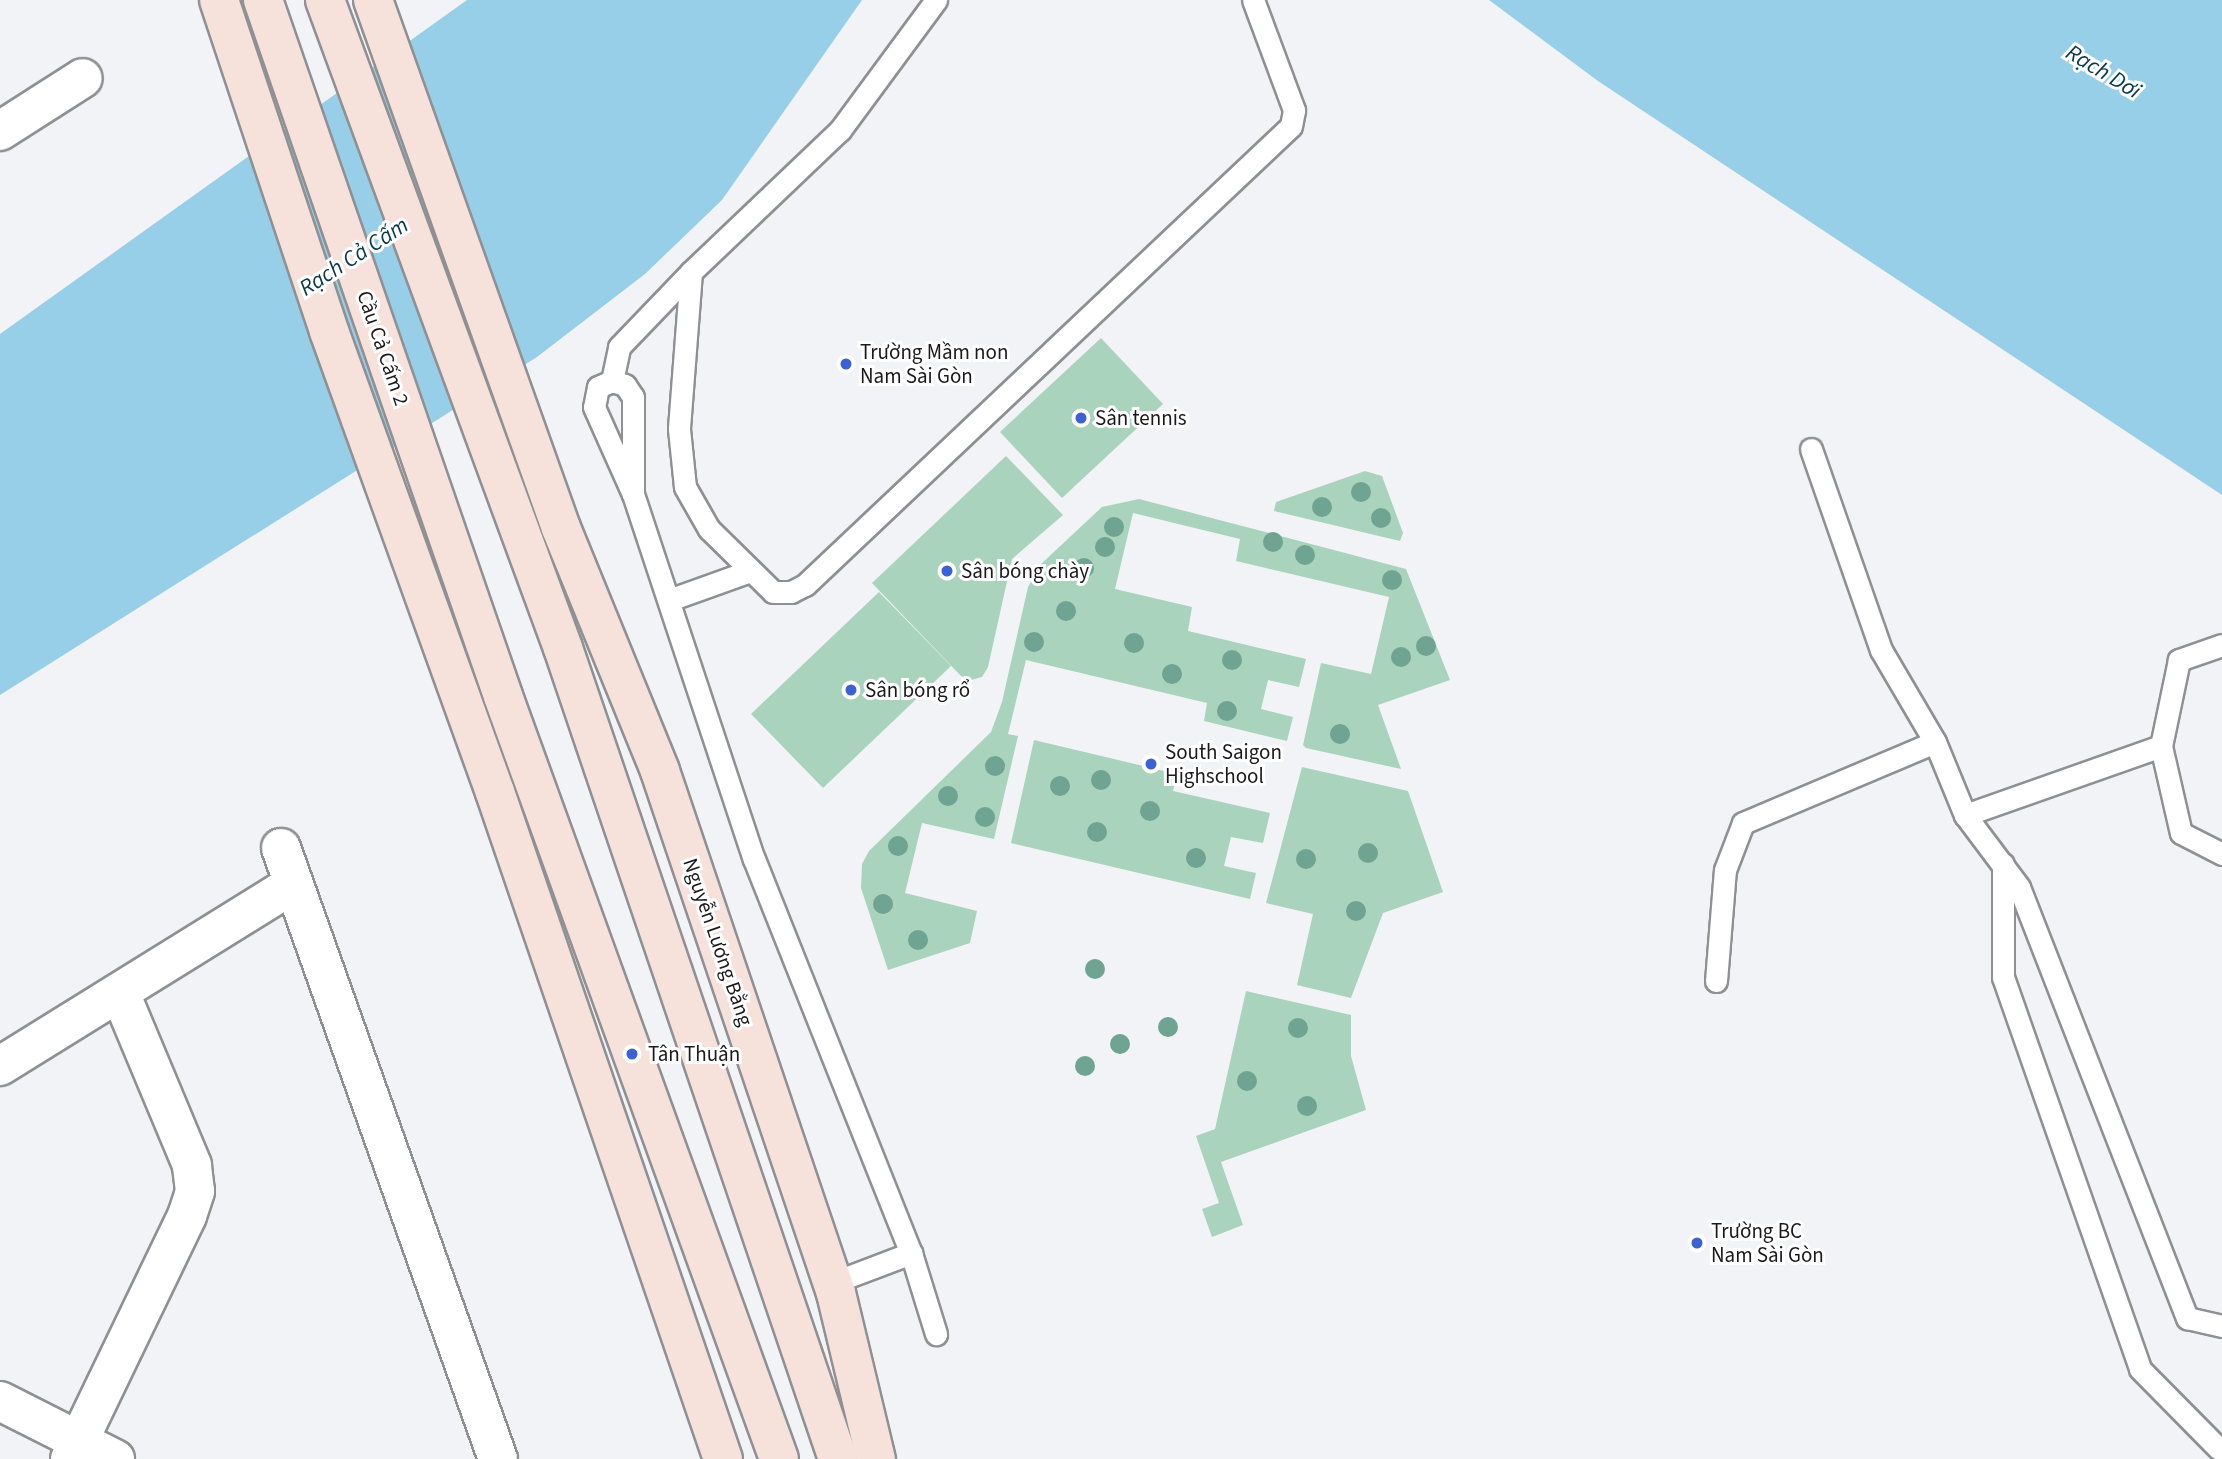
<!DOCTYPE html>
<html>
<head>
<meta charset="utf-8">
<style>
	body { margin:0 }
	#map { position:relative; width:2222px; height:1459px; overflow:hidden; background:#f2f3f7; font-family:"Source Sans 3",sans-serif }
	div>[style] { position:absolute }
	.green>* { inset:0; background:#a9d3bc }
	.water>* { inset:0; background:#97cee8 }
	.roads { filter:drop-shadow(2px 0 #8f9094) drop-shadow(-2px 0 #8f9094) drop-shadow(0 2px #8f9094) drop-shadow(0 -2px #8f9094) }
	.lane>* { height:21px; margin:-10.5px; padding:0 10.5px; transform-origin:10.5px; border-radius:10.5px; background:#fff }
	.street>* { height:38px; margin:-19px; padding:0 19px; transform-origin:19px; border-radius:19px; background:#fff }
	.secondary>* { height:38px; margin:-19px; padding:0 19px; transform-origin:19px; border-radius:19px; background:#f7e2db }
	.trees>* { width:20px; height:20px; margin:-10px; border-radius:50%; background:#6fa392 }
	.dots>* { width:19px; height:19px; translate:-50% -50%; box-sizing:border-box; border:4px solid #fff; border-radius:50% }
	span { translate:-50% -50%; white-space:nowrap; text-align:center; line-height:1.15; -webkit-text-stroke:6px #fff; paint-order:stroke }
	.street-label { font-size:21px; color:#1a1a1c }
	.poi-label { font-size:21px; color:#1a1a1c }
	.left { translate:0 -50%; text-align:left }
	.water-label { font-size:23px; color:#08394b; font-style:italic }
</style>
</head>
<body>
<div id="map">
	<div class="green">
		<i style="clip-path:polygon(1101px 338px,1163px 404px,1062px 498px,1000px 432px)"></i>
		<i style="clip-path:polygon(1006px 456px,1063px 515px,1012px 559px,988px 667px,982px 677px,971px 680px,961px 676px,872px 583px)"></i>
		<i style="clip-path:polygon(1365px 471px,1382px 476px,1403px 533px,1400px 541px,1274px 511px,1276px 502px)"></i>
		<i style="clip-path:polygon(1139px 499px,1406px 569px,1450px 680px,1378px 705px,1401px 769px,1306px 748px,1303px 745px,1321px 663px,1371px 674px,1389px 597px,1236px 561px,1240px 539px,1133px 513px,1115px 589px,1192px 607px,1188px 631px,1306px 659px,1299px 687px,1268px 680px,1261px 709px,1293px 717px,1287px 741px,1204px 721px,1207px 703px,1026px 660px,1008px 734px,1018px 736px,994px 839px,922px 823px,905px 893px,977px 911px,970px 943px,888px 970px,861px 888px,862px 864px,869px 851px,991px 732px,1002px 702px,1028px 587px,1041px 564px,1102px 507px)"></i>
		<i style="clip-path:polygon(879px 592px,951px 666px,823px 788px,751px 714px)"></i>
		<i style="clip-path:polygon(1034px 740px,1177px 774px,1173px 791px,1270px 813px,1263px 843px,1231px 837px,1224px 866px,1256px 873px,1250px 899px,1011px 843px)"></i>
		<i style="clip-path:polygon(1302px 767px,1408px 791px,1443px 892px,1383px 913px,1351px 998px,1297px 985px,1313px 914px,1266px 903px)"></i>
		<i style="clip-path:polygon(1246px 991px,1351px 1015px,1351px 1056px,1366px 1110px,1221px 1162px,1243px 1225px,1212px 1237px,1202px 1209px,1219px 1203px,1196px 1136px,1215px 1129px)"></i>
	</div>
	<div class="water">
		<i style="clip-path:polygon(467px 0,862px 0,722px 200px,645px 274px,537px 357px,0 695px,0 334px)"></i>
		<i style="clip-path:polygon(1489px 0,2222px 0,2222px 495px,1598px 81px)"></i>
	</div>
	<div class="roads">
		<div class="lane">
			<i style="left:936px;top:0;width:162px;rotate:126.4deg"></i>
			<i style="left:840px;top:130px;width:206px;rotate:136.4deg"></i>
			<i style="left:691px;top:272px;width:157px;rotate:94.4deg"></i>
			<i style="left:679px;top:429px;width:58px;rotate:84.1deg"></i>
			<i style="left:685px;top:487px;width:48px;rotate:60.3deg"></i>
			<i style="left:709px;top:529px;width:90px;rotate:44.5deg"></i>
			<i style="left:773px;top:592px;width:18px"></i>
			<i style="left:791px;top:592px;width:16px;rotate:-27deg"></i>
			<i style="left:805px;top:585px;width:668px;rotate:-43.36deg"></i>
			<i style="left:1291px;top:126px;width:16px;rotate:-79deg"></i>
			<i style="left:1294px;top:110px;width:117px;rotate:-110.4deg"></i>
			<i style="left:612px;top:381px;width:35px;rotate:-78deg"></i>
			<i style="left:619px;top:347px;width:104px;rotate:-46.2deg"></i>
			<i style="left:1811px;top:449px;width:213px;rotate:70.8deg"></i>
			<i style="left:1881px;top:650px;width:107px;rotate:59.6deg"></i>
			<i style="left:1935px;top:742px;width:79px;rotate:67.7deg"></i>
			<i style="left:633px;top:494px;width:97px;rotate:-90deg"></i>
			<i style="left:633px;top:397px;width:14px;rotate:-124deg"></i>
			<i style="left:625px;top:385px;width:14px;rotate:-163deg"></i>
			<i style="left:612px;top:381px;width:15px;rotate:157deg"></i>
			<i style="left:598px;top:387px;width:20px;rotate:101deg"></i>
			<i style="left:594px;top:407px;width:95px;rotate:65.9deg"></i>
			<i style="left:633px;top:494px;width:385px;rotate:71.7deg"></i>
			<i style="left:754px;top:859px;width:424px;rotate:68.3deg"></i>
			<i style="left:911px;top:1253px;width:85px;rotate:72.8deg"></i>
			<i style="left:669px;top:600px;width:86px;rotate:-19.7deg"></i>
			<i style="left:2222px;top:645px;width:46px;rotate:160.8deg"></i>
			<i style="left:2179px;top:660px;width:88px;rotate:101.8deg"></i>
			<i style="left:2161px;top:746px;width:208px;rotate:160.6deg"></i>
			<i style="left:1965px;top:815px;width:90px;rotate:53.1deg"></i>
			<i style="left:2019px;top:887px;width:463px;rotate:68.7deg"></i>
			<i style="left:2187px;top:1318px;width:36px;rotate:13deg"></i>
			<i style="left:2161px;top:746px;width:89px;rotate:77.1deg"></i>
			<i style="left:2181px;top:833px;width:46px;rotate:27.1deg"></i>
			<i style="left:2003px;top:864px;width:113px;rotate:90deg"></i>
			<i style="left:2003px;top:977px;width:415px;rotate:70.7deg"></i>
			<i style="left:2140px;top:1369px;width:112px;rotate:45.4deg"></i>
			<i style="left:1716px;top:981px;width:111px;rotate:-85.4deg"></i>
			<i style="left:1725px;top:870px;width:50px;rotate:-69deg"></i>
			<i style="left:1743px;top:823px;width:208px;rotate:-22.9deg"></i>
			<i style="left:832px;top:1283px;width:85px;rotate:-20.8deg"></i>
		</div>
		<div class="street">
			<i style="left:0;top:131px;width:98px;rotate:-32.6deg"></i>
			<i style="left:281px;top:848px;width:648px;rotate:70.45deg"></i>
			<i style="left:0;top:1066px;width:345px;rotate:-31.8deg"></i>
			<i style="left:0;top:1401px;width:129px;rotate:26.8deg"></i>
			<i style="left:70px;top:1459px;width:270px;rotate:-64.3deg"></i>
			<i style="left:187px;top:1216px;width:26px;rotate:-72deg"></i>
			<i style="left:195px;top:1191px;width:26px;rotate:-97deg"></i>
			<i style="left:192px;top:1165px;width:186px;rotate:-112.7deg"></i>
		</div>
		<div class="secondary">
			<i style="left:219px;top:0;width:349px;rotate:71.6deg"></i>
			<i style="left:329px;top:331px;width:490px;rotate:70.2deg"></i>
			<i style="left:495px;top:792px;width:705px;rotate:71.13deg"></i>
			<i style="left:263px;top:0;width:736px;rotate:70.97deg"></i>
			<i style="left:503px;top:696px;width:811px;rotate:70.11deg"></i>
			<i style="left:325px;top:0;width:690px;rotate:69.83deg"></i>
			<i style="left:563px;top:648px;width:856px;rotate:71.27deg"></i>
			<i style="left:373px;top:0;width:560px;rotate:70.4deg"></i>
			<i style="left:561px;top:528px;width:262px;rotate:67.8deg"></i>
			<i style="left:660px;top:771px;width:551px;rotate:71.37deg"></i>
			<i style="left:836px;top:1293px;width:171px;rotate:76.5deg"></i>
		</div>
	</div>
	<div class="trees">
		<i style="left:1361px;top:492px"></i>
		<i style="left:1322px;top:507px"></i>
		<i style="left:1381px;top:518px"></i>
		<i style="left:1114px;top:527px"></i>
		<i style="left:1273px;top:542px"></i>
		<i style="left:1105px;top:547px"></i>
		<i style="left:1305px;top:555px"></i>
		<i style="left:1084px;top:568px"></i>
		<i style="left:1392px;top:580px"></i>
		<i style="left:1066px;top:611px"></i>
		<i style="left:1034px;top:642px"></i>
		<i style="left:1134px;top:643px"></i>
		<i style="left:1426px;top:646px"></i>
		<i style="left:1401px;top:657px"></i>
		<i style="left:1232px;top:660px"></i>
		<i style="left:1172px;top:674px"></i>
		<i style="left:1227px;top:711px"></i>
		<i style="left:1340px;top:734px"></i>
		<i style="left:995px;top:766px"></i>
		<i style="left:1101px;top:780px"></i>
		<i style="left:1060px;top:786px"></i>
		<i style="left:948px;top:796px"></i>
		<i style="left:1150px;top:811px"></i>
		<i style="left:985px;top:817px"></i>
		<i style="left:1097px;top:832px"></i>
		<i style="left:898px;top:846px"></i>
		<i style="left:1368px;top:853px"></i>
		<i style="left:1196px;top:858px"></i>
		<i style="left:1306px;top:859px"></i>
		<i style="left:883px;top:904px"></i>
		<i style="left:1356px;top:911px"></i>
		<i style="left:918px;top:940px"></i>
		<i style="left:1095px;top:969px"></i>
		<i style="left:1168px;top:1027px"></i>
		<i style="left:1298px;top:1028px"></i>
		<i style="left:1120px;top:1044px"></i>
		<i style="left:1085px;top:1066px"></i>
		<i style="left:1247px;top:1081px"></i>
		<i style="left:1307px;top:1106px"></i>
	</div>
	<div class="dots">
		<i style="left:846px;top:364px;background:#3b61d2"></i>
		<i style="left:1081px;top:418px;background:#3b61d2"></i>
		<i style="left:947px;top:571px;background:#3b61d2"></i>
		<i style="left:851px;top:690px;background:#3b61d2"></i>
		<i style="left:1151px;top:764px;background:#3b61d2"></i>
		<i style="left:632px;top:1054px;background:#3b61d2"></i>
		<i style="left:1697px;top:1243px;background:#3b61d2"></i>
	</div>
	<div class="street-label">
		<span style="left:383px;top:348px;rotate:71deg">Cầu Cả Cấm 2</span>
		<span style="left:718px;top:942px;rotate:71deg">Nguyễn Lương Bằng</span>
	</div>
	<div class="poi-label">
		<span class="left" style="left:860px;top:364px">Trường Mầm non<br>Nam Sài Gòn</span>
		<span class="left" style="left:1095px;top:418px">Sân tennis</span>
		<span class="left" style="left:961px;top:571px">Sân bóng chày</span>
		<span class="left" style="left:865px;top:690px">Sân bóng rổ</span>
		<span class="left" style="left:1165px;top:764px">South Saigon<br>Highschool</span>
		<span class="left" style="left:648px;top:1054px">Tân Thuận</span>
		<span class="left" style="left:1711px;top:1243px">Trường BC<br>Nam Sài Gòn</span>
	</div>
	<div class="water-label">
		<span style="left:2103px;top:72px;rotate:31deg">Rạch Dơi</span>
		<span style="left:354px;top:257px;rotate:-33deg">Rạch Cả Cấm</span>
	</div>
</div>
</body>
</html>
